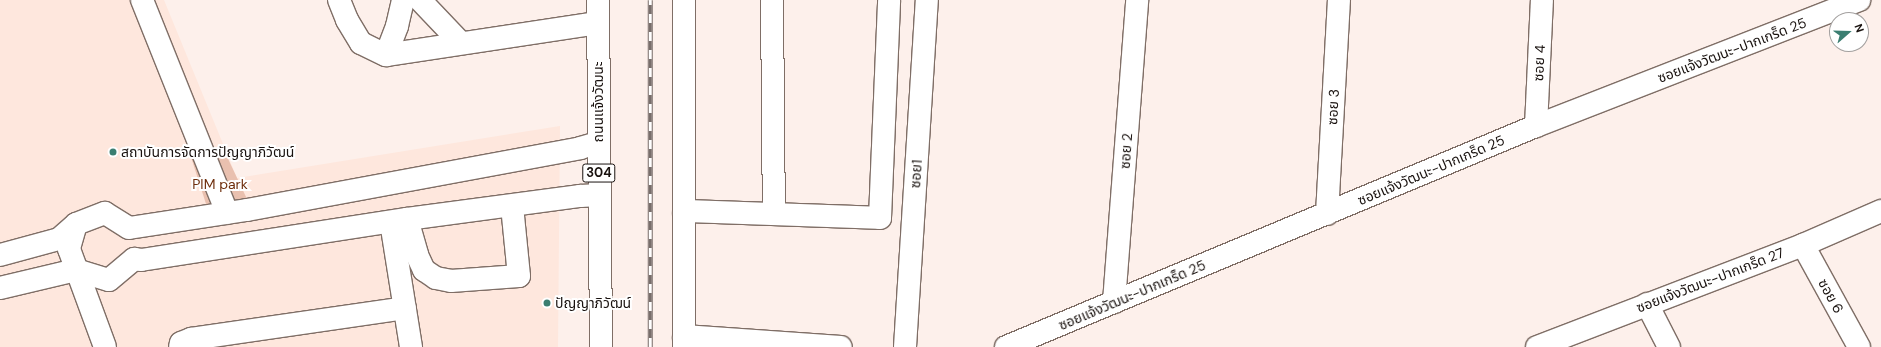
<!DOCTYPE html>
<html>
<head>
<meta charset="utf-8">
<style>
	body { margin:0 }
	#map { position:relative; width:1881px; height:347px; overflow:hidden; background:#fdf0eb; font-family:"DM Sans","Noto Sans Thai",sans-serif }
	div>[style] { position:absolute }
	.built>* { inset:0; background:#fee7dd }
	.green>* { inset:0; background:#e9c0af }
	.roads { filter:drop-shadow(1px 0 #7f6e66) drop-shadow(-1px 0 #7f6e66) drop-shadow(0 1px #7f6e66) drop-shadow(0 -1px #7f6e66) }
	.minor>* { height:22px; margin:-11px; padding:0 11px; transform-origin:11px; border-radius:11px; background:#fff }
	.major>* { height:22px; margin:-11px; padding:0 11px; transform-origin:11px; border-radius:11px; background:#fff }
	.rail>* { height:4.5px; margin-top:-2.25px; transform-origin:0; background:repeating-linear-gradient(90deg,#fff 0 9px,#786e6b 0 18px); box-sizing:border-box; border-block:1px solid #786e6b }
	.dots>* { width:11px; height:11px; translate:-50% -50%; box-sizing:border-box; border:2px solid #fff; border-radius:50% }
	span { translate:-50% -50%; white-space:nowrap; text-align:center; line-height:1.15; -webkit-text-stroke:4px #fff; paint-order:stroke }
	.shield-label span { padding:1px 3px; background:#fff; border:1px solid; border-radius:3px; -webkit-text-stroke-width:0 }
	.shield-label { font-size:13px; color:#19120f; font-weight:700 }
	.street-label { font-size:14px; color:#19120f }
	.poi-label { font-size:14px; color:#19120f }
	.left { translate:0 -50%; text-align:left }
	.park-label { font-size:14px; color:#6f2f0d }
	.north { position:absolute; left:1829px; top:12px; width:40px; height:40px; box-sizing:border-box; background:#fff; border:1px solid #a3a09f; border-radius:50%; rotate:70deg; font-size:11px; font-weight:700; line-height:16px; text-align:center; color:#19120f }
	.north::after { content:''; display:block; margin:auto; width:14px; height:18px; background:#3b7e71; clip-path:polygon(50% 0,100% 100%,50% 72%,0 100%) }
</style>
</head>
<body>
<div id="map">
	<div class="built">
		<i style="clip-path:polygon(0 0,164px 0,237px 178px,560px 126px,558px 347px,0 347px)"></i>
	</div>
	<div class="green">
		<i style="clip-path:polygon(222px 146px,247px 199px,207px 207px,191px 157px)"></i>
	</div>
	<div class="roads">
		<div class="minor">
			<i style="left:142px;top:0;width:229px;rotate:68.2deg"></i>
			<i style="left:339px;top:0;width:22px;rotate:68deg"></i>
			<i style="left:347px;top:20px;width:27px;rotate:59deg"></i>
			<i style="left:361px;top:43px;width:28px;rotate:26deg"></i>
			<i style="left:386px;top:55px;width:214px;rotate:-8.6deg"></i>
			<i style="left:420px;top:0;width:59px;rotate:46.4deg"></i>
			<i style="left:772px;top:0;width:214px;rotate:89.5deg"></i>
			<i style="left:386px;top:55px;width:31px;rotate:-69deg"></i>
			<i style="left:397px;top:26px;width:27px;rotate:-77deg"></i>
			<i style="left:1536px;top:126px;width:126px;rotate:-87.3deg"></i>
			<i style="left:684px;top:211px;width:196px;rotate:2deg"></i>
			<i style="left:880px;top:218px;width:218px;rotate:-87.6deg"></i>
			<i style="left:1327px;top:214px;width:214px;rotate:-86.8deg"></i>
			<i style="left:407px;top:219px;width:37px;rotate:74deg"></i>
			<i style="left:417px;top:255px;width:17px;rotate:65deg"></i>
			<i style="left:424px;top:270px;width:14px;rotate:34deg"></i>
			<i style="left:436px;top:278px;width:15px;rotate:11deg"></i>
			<i style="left:451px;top:281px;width:68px;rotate:-4.2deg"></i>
			<i style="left:519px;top:276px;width:70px;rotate:-95.7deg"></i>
			<i style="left:391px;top:222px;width:127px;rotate:80.9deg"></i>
			<i style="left:76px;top:224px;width:26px;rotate:106deg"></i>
			<i style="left:69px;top:249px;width:104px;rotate:69.8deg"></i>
			<i style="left:1803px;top:245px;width:116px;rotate:61.2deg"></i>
			<i style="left:0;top:255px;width:61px;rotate:-15.2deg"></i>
			<i style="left:59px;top:239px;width:23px;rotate:-41deg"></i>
			<i style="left:76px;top:224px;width:31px;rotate:-21deg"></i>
			<i style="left:105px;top:213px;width:28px;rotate:32deg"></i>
			<i style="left:129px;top:228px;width:119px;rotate:-8.7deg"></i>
			<i style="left:247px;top:210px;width:339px;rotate:-10.5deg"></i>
			<i style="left:580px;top:148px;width:19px;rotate:-16deg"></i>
			<i style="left:0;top:288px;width:78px;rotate:-13.3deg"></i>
			<i style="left:76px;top:270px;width:34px;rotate:17deg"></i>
			<i style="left:109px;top:280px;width:33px;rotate:-40deg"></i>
			<i style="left:134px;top:259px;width:7px;rotate:8deg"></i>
			<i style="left:141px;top:260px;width:269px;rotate:-8.8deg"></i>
			<i style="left:407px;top:219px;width:175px;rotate:-7.6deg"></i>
			<i style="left:580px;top:196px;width:20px;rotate:-3deg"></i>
			<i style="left:1114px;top:302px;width:303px;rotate:-85.6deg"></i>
			<i style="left:1647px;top:304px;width:48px;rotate:62.9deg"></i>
			<i style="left:684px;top:336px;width:157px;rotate:4deg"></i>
			<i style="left:180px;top:347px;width:4px;rotate:-76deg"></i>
			<i style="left:181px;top:343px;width:11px;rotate:-22deg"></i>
			<i style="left:191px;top:339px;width:216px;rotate:-8.2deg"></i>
			<i style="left:905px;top:347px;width:348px;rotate:-86.4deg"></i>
			<i style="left:1006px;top:347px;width:574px;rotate:-22.64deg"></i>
			<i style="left:1536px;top:126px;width:347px;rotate:-21.3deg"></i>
			<i style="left:1537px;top:347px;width:285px;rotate:-21deg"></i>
			<i style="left:1803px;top:245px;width:85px;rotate:-23.6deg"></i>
		</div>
		<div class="major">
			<i style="left:598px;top:0;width:347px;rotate:89.5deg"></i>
			<i style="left:684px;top:0;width:347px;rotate:90deg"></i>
		</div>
	</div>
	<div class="rail">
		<i style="left:650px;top:347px;width:347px;rotate:-90deg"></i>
	</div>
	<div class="dots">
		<i style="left:113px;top:152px;background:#3b7e71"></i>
		<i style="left:547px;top:303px;background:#3b7e71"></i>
	</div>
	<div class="shield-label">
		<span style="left:599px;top:173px">304</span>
	</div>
	<div class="street-label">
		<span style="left:1732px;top:50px;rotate:-21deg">ซอยแจ้งวัฒนะ-ปากเกร็ด 25</span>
		<span style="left:1539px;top:63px;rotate:-87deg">ซอย 4</span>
		<span style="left:598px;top:102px;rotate:-90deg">ถนนแจ้งวัฒนะ</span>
		<span style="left:1333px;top:107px;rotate:-87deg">ซอย 3</span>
		<span style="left:1126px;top:151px;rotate:-86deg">ซอย 2</span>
		<span style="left:1431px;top:170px;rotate:-23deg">ซอยแจ้งวัฒนะ-ปากเกร็ด 25</span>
		<span style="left:916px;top:174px;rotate:-86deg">ซอย1</span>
		<span style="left:1710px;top:280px;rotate:-21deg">ซอยแจ้งวัฒนะ-ปากเกร็ด 27</span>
		<span style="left:1132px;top:295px;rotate:-23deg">ซอยแจ้งวัฒนะ-ปากเกร็ด 25</span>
		<span style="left:1831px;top:296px;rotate:61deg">ซอย 6</span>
	</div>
	<div class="poi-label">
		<span class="left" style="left:121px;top:152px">สถาบันการจัดการปัญญาภิวัฒน์</span>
		<span class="left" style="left:555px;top:303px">ปัญญาภิวัฒน์</span>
	</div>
	<div class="park-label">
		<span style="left:220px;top:184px">PIM park</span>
	</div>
	<div class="north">N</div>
</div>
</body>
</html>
